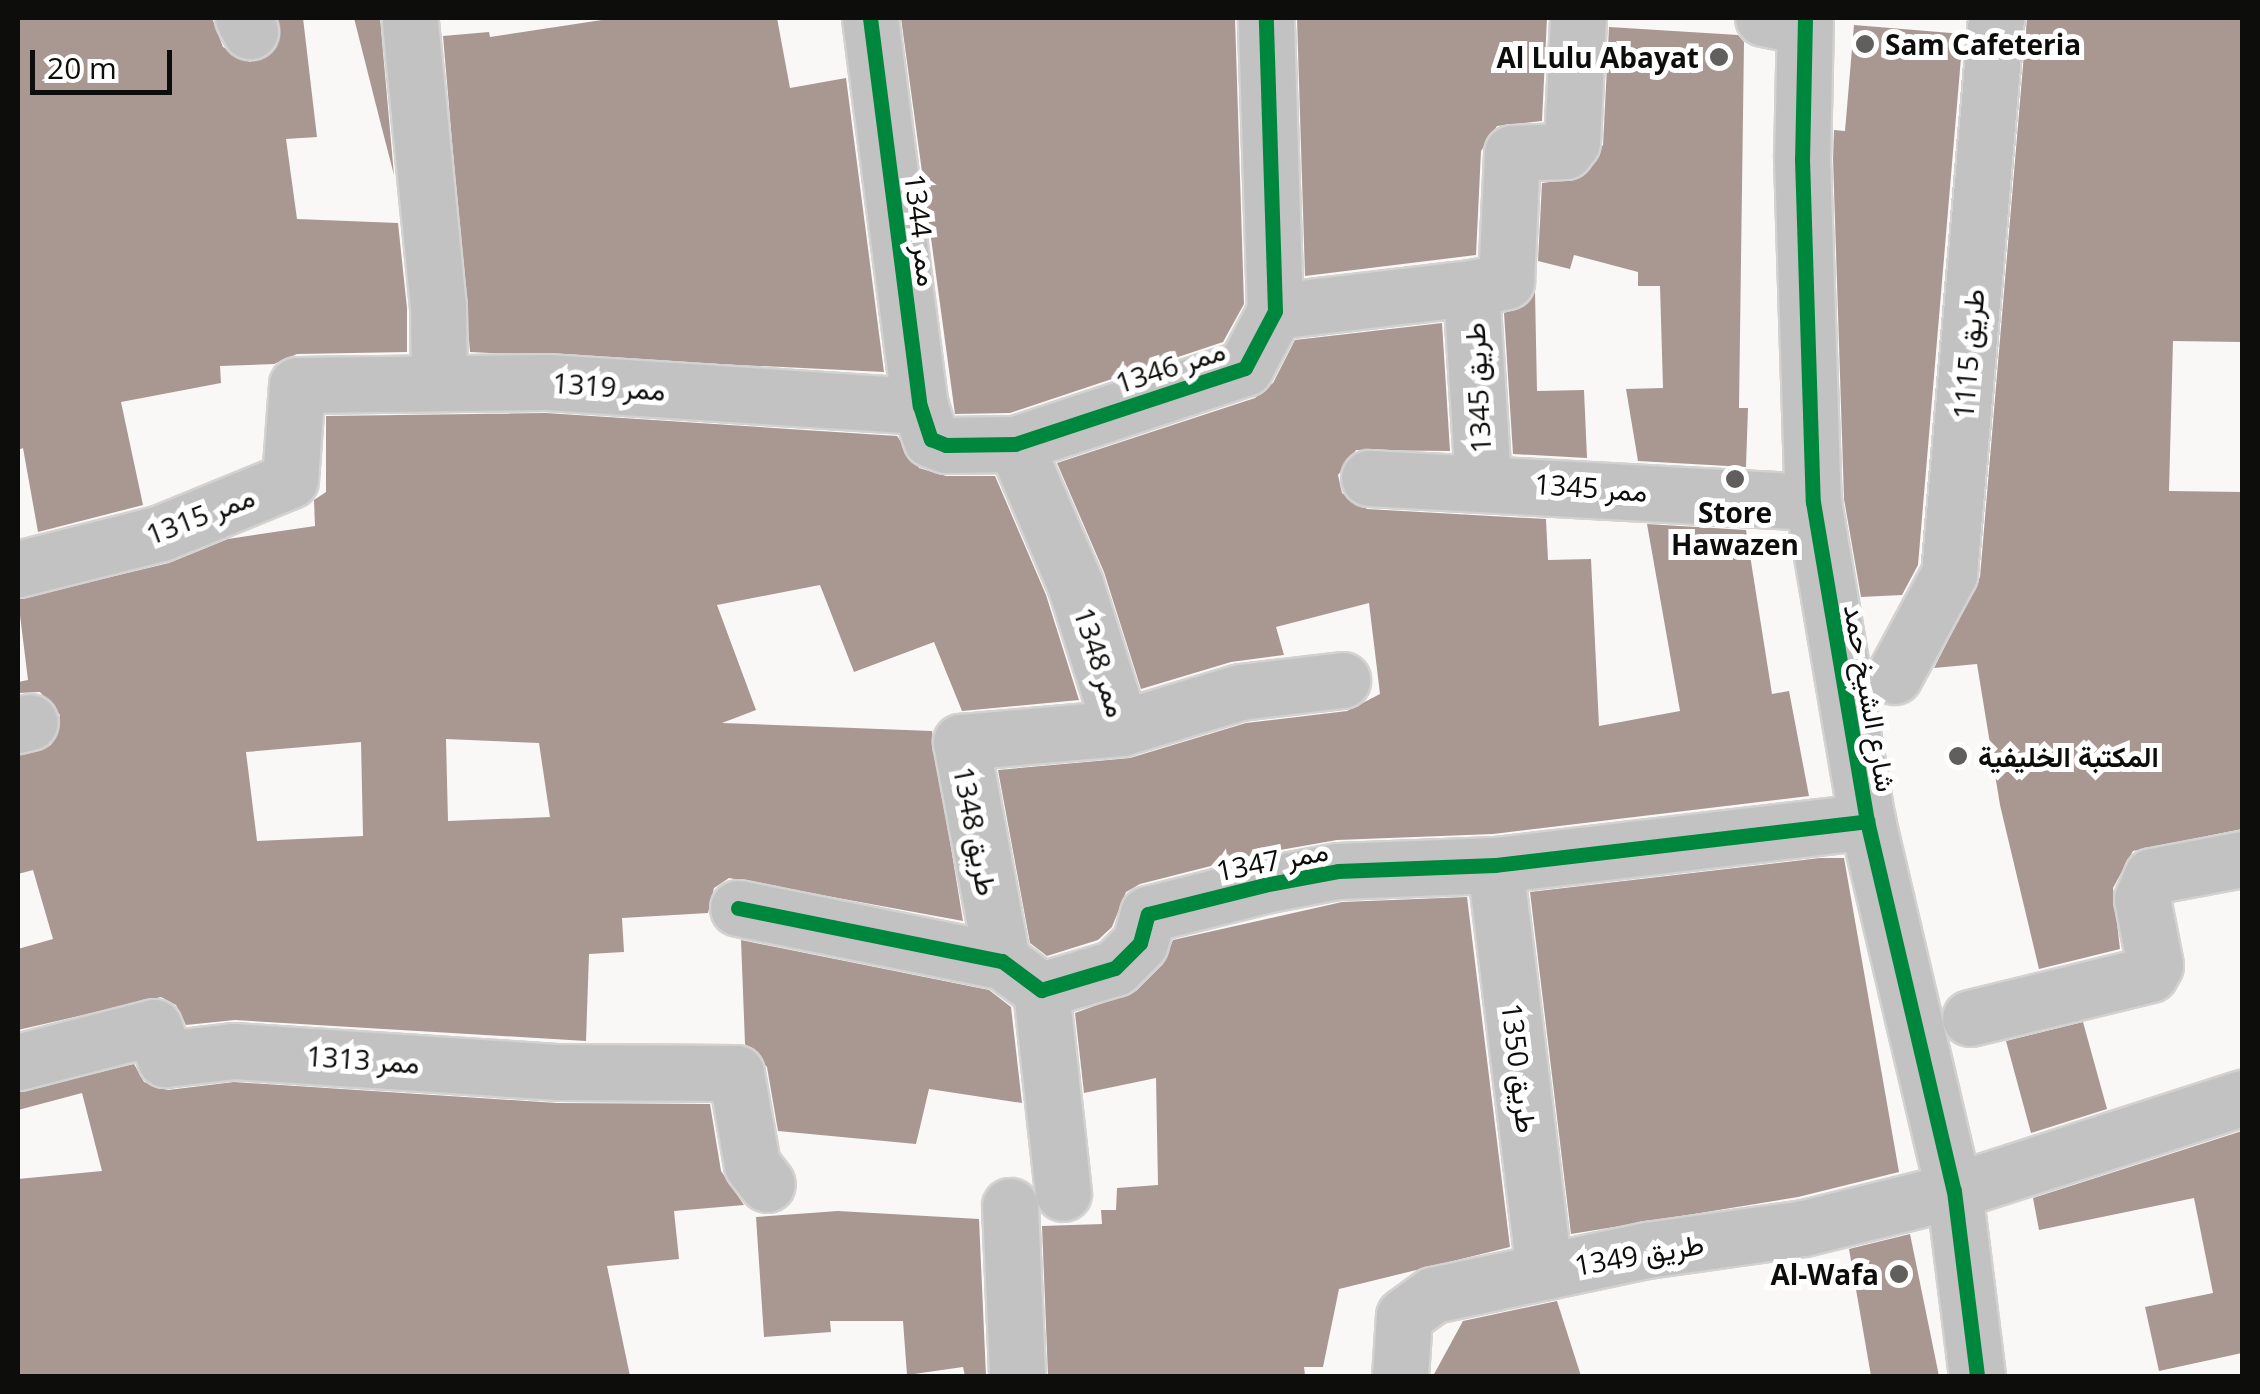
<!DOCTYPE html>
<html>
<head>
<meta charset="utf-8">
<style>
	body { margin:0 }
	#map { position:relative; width:2260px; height:1394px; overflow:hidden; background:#faf8f6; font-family:"Open Sans",Vazirmatn,sans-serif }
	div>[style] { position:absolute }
	.building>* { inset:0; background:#a99892 }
	.roads { filter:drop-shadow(2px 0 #d3d2d1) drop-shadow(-2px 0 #d3d2d1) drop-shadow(0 2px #d3d2d1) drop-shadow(0 -2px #d3d2d1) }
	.minor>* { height:55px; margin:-27.5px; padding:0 27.5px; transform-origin:27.5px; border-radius:27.5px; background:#c3c2c2 }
	.tertiary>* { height:55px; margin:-27.5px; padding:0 27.5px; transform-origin:27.5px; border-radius:27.5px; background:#c3c2c2 }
	.cycleway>* { height:15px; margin:-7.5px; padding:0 7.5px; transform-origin:7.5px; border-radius:7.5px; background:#00873e }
	.dots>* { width:28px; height:28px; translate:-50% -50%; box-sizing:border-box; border:5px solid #fff; border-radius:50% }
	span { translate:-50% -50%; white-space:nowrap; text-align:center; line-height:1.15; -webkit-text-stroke:10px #fff; paint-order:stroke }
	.poi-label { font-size:28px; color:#0d0d0b; font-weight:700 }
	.left { translate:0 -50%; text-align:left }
	.right { translate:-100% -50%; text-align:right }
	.street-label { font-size:28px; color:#0d0d0b }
	.frame { position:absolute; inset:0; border:20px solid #0d0d0b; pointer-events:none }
	.scale { position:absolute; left:30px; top:50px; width:142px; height:45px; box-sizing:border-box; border:5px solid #0d0d0b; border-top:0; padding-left:12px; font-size:30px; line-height:35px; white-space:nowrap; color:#0d0d0b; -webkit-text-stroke:8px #fff; paint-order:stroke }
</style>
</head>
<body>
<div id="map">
	<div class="building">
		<i style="clip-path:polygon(18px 18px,212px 18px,223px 47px,250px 62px,276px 48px,278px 18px,303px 18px,317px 137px,286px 139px,297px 219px,398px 223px,407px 308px,407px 352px,297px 354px,274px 364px,220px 366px,221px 383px,121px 402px,143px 505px,38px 532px,23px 448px,18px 450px)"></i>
		<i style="clip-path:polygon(354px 18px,380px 18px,394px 175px,379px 117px)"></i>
		<i style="clip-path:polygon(615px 18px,777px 18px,790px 88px,846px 78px,884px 372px,470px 352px,443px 36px,489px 32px,490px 37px)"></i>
		<i style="clip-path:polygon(901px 18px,1235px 18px,1244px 304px,1223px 342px,1010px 413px,955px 414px)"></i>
		<i style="clip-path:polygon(1297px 18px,1547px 18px,1542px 121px,1497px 126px,1481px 151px,1476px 255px,1305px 276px)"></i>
		<i style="clip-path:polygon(2027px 18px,2242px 18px,2242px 342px,2173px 341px,2169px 491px,2242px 492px,2242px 829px,2133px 851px,2113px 888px,2120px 949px,2039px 969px,2000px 805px,1977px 664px,1934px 668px,1980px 577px)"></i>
		<i style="clip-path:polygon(1854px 25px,1963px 34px,1918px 565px,1902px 595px,1861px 597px,1844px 499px,1833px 159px,1834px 130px,1845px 131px)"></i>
		<i style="clip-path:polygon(1609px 27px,1738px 35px,1744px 42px,1739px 408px,1748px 408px,1746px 467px,1638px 461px,1626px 389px,1663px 388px,1660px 286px,1638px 286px,1638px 272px,1574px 255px,1570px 269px,1538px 261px,1542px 183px,1580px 178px,1603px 145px)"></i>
		<i style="clip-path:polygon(1535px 291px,1537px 391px,1584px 390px,1587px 458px,1513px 454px,1504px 313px,1524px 306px)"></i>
		<i style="clip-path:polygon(1442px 323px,1450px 451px,1356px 450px,1338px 475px,1342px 493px,1367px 509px,1546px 519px,1548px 560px,1591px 559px,1599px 726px,1680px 711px,1647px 524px,1746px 530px,1772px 694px,1789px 691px,1809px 796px,1493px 834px,1337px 840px,1258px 854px,1140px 884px,1126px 892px,1112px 927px,1098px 940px,1047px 956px,1030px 943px,998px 770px,1130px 758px,1246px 723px,1347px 711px,1380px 694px,1369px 603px,1276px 627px,1284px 655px,1231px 662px,1141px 689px,1104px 572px,1057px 463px,1255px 398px,1273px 383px,1295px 340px)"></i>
		<i style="clip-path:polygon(evenodd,546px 413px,897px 436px,919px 468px,946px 476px,995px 476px,1046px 595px,1079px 700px,962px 711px,934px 642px,854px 672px,820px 585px,717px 605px,756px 710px,722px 723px,932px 731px,963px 921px,729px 878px,714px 888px,708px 913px,622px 918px,624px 952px,589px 954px,586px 1041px,235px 1020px,186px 1025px,176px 1005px,161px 997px,18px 1030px,18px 949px,53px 939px,33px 870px,18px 874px,18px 755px,51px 745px,60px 715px,40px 692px,18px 693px,18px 682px,28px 680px,18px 599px,169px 563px,228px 539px,315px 526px,314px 500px,326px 492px,326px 416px,546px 413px,446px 739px,539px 743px,550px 817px,448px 821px,446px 739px,546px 413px,361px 742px,363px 836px,257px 841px,246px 752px,361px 742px)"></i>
		<i style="clip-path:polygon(1820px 858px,1844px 858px,1899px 1172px,1798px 1197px,1571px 1234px,1530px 892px)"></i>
		<i style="clip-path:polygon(1467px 897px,1510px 1247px,1339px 1289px,1323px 1367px,1304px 1367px,1305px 1375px,1048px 1376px,1042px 1226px,1102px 1224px,1101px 1210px,1116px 1210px,1117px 1188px,1158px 1185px,1156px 1078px,1084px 1093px,1075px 1013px,1136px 991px,1163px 964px,1173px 940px,1342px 902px)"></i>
		<i style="clip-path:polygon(741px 940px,989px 990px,1011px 1007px,1022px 1103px,929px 1089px,916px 1144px,778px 1131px,767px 1067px,745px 1044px)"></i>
		<i style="clip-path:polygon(2083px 1022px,2107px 1109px,2031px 1133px,2006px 1041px)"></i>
		<i style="clip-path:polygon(134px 1064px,144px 1082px,168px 1090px,234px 1082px,557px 1103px,710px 1104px,721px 1171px,744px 1205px,674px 1211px,679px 1259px,607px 1266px,630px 1376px,18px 1376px,18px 1179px,102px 1171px,82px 1093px,18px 1110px,18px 1092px)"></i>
		<i style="clip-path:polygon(2242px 1131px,2242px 1353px,2159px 1371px,2145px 1307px,2213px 1293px,2194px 1198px,2039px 1230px,2033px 1198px)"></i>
		<i style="clip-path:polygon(838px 1211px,979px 1219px,986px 1376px,965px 1376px,963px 1367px,907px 1375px,903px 1321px,830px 1321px,831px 1332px,764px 1337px,756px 1217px)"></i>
		<i style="clip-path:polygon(1910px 1234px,1939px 1376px,1871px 1376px,1849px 1249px)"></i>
		<i style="clip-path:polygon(1557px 1301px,1581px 1376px,1433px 1376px,1463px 1321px)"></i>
	</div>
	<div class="roads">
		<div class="minor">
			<i style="left:243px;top:18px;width:15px;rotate:62deg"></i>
			<i style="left:870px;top:18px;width:391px;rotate:82.7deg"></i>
			<i style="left:920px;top:406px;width:35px;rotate:72deg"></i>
			<i style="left:931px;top:439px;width:16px;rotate:22deg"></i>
			<i style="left:946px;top:445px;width:69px;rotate:-0.8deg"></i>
			<i style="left:1015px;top:444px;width:242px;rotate:-18.3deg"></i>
			<i style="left:1245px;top:368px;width:64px;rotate:-62.2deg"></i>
			<i style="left:1275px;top:311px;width:293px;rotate:-91.8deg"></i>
			<i style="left:1763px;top:18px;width:41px;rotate:11.3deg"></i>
			<i style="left:410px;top:22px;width:285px;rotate:84.4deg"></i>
			<i style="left:438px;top:306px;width:77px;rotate:89.3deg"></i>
			<i style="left:1275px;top:311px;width:197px;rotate:-6.7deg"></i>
			<i style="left:1015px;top:444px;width:152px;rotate:66.8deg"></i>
			<i style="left:1075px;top:584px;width:151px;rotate:72.3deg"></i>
			<i style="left:1121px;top:728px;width:124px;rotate:-16.8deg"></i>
			<i style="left:1240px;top:692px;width:103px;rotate:-6.7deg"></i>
			<i style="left:1369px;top:478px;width:445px;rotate:3.1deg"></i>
			<i style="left:1483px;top:481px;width:193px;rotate:-93.6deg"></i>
			<i style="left:1471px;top:288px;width:36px;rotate:-11deg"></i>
			<i style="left:1506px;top:281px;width:128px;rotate:-87.3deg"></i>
			<i style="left:1512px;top:153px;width:53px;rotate:-2.2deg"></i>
			<i style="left:1565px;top:151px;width:11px;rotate:-52deg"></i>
			<i style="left:1572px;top:142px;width:124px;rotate:-87.2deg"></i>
			<i style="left:18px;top:569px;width:147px;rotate:-14.1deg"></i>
			<i style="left:161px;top:533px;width:139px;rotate:-22.3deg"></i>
			<i style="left:290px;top:480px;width:95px;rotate:-85.8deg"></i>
			<i style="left:297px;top:385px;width:250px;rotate:-0.7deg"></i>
			<i style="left:547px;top:382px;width:374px;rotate:3.7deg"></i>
			<i style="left:1894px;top:676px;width:116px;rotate:-61.7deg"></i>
			<i style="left:1949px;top:574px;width:558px;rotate:-85.17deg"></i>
			<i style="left:18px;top:725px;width:12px;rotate:-14deg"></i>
			<i style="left:1495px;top:865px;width:408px;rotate:83.1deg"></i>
			<i style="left:738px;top:908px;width:269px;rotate:11.4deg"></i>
			<i style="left:1002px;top:961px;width:49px;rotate:36.6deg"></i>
			<i style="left:1041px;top:990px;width:77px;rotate:-16.6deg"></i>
			<i style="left:1115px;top:968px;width:35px;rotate:-45deg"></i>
			<i style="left:1140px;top:943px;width:30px;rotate:-75deg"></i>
			<i style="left:1148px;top:914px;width:120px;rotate:-14deg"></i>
			<i style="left:1264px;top:885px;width:75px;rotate:-10.7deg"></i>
			<i style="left:1338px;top:871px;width:157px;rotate:-2.2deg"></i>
			<i style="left:1495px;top:865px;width:375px;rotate:-6.7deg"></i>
			<i style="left:1002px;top:961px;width:223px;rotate:-100.6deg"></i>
			<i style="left:961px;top:742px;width:161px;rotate:-5deg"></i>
			<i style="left:1041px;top:990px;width:204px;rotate:83.8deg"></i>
			<i style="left:1970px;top:1018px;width:185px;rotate:-13.7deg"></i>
			<i style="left:2150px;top:974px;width:10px;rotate:-61deg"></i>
			<i style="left:2155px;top:965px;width:67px;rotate:-101.1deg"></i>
			<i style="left:2142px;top:899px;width:25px;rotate:-67deg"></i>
			<i style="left:2152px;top:876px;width:92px;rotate:-10.7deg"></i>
			<i style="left:18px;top:1062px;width:140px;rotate:-14.4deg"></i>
			<i style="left:154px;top:1027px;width:34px;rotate:71deg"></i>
			<i style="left:165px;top:1059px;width:68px;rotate:-6.7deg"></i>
			<i style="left:233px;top:1051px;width:327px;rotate:3.7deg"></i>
			<i style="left:559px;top:1072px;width:177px;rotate:0.3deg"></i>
			<i style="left:736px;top:1073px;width:93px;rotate:80.1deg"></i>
			<i style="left:752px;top:1165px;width:24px;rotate:52deg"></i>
			<i style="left:1010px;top:1206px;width:170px;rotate:87.6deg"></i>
			<i style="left:1400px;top:1376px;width:60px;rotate:-86.2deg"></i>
			<i style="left:1404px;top:1316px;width:36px;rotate:-36deg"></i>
			<i style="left:1433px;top:1295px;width:219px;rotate:-11.9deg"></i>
			<i style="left:1647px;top:1250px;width:159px;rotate:-8deg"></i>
			<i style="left:1804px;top:1228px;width:154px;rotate:-13.9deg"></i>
			<i style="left:1954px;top:1191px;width:303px;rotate:-17.9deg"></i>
		</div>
		<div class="tertiary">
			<i style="left:1805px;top:18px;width:141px;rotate:91.2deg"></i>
			<i style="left:1802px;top:159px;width:343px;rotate:88.2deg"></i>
			<i style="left:1813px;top:502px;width:324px;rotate:80.4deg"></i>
			<i style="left:1867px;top:821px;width:380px;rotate:76.8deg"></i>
			<i style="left:1954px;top:1191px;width:186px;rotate:82.9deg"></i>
		</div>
	</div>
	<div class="cycleway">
		<i style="left:870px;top:18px;width:391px;rotate:82.7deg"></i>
		<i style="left:920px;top:406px;width:35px;rotate:72deg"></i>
		<i style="left:931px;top:439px;width:16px;rotate:22deg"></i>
		<i style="left:946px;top:445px;width:69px;rotate:-0.8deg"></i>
		<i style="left:1015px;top:444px;width:242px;rotate:-18.3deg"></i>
		<i style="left:1245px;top:368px;width:64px;rotate:-62.2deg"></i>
		<i style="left:1275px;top:311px;width:293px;rotate:-91.8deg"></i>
		<i style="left:1805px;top:18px;width:141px;rotate:91.2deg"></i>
		<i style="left:1802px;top:159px;width:343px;rotate:88.2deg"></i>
		<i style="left:1813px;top:502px;width:324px;rotate:80.4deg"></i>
		<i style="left:1867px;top:821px;width:380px;rotate:76.8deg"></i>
		<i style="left:1954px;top:1191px;width:186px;rotate:82.9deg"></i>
		<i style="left:738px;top:908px;width:269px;rotate:11.4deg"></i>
		<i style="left:1002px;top:961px;width:49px;rotate:36.6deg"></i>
		<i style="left:1041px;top:990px;width:77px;rotate:-16.6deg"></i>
		<i style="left:1115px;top:968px;width:35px;rotate:-45deg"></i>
		<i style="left:1140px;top:943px;width:30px;rotate:-75deg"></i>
		<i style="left:1148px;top:914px;width:120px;rotate:-14deg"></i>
		<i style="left:1264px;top:885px;width:75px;rotate:-10.7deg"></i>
		<i style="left:1338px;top:871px;width:157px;rotate:-2.2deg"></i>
		<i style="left:1495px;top:865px;width:375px;rotate:-6.7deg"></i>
	</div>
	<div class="dots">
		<i style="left:1865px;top:44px;background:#605f5d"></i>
		<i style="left:1719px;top:57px;background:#605f5d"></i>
		<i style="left:1735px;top:479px;background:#605f5d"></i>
		<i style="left:1958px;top:756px;background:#605f5d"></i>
		<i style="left:1899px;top:1274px;background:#605f5d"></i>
	</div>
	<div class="poi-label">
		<span class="left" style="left:1885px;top:44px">Sam Cafeteria</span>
		<span class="right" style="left:1699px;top:57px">Al Lulu Abayat</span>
		<span style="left:1735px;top:528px">Store<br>Hawazen</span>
		<span class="left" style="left:1978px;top:756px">المكتبة الخليفية</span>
		<span class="right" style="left:1879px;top:1274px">Al-Wafa</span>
	</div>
	<div class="street-label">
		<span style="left:922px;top:230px;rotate:83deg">ممر 1344</span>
		<span style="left:1968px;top:354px;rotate:-85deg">طريق 1115</span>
		<span style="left:1170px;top:366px;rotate:-18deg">ممر 1346</span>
		<span style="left:609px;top:386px;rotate:4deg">ممر 1319</span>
		<span style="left:1477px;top:388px;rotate:-93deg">طريق 1345</span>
		<span style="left:1591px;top:487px;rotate:4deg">ممر 1345</span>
		<span style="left:200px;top:515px;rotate:-21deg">ممر 1315</span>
		<span style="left:1101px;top:662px;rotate:72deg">ممر 1348</span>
		<span style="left:1871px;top:698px;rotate:80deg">شارع الشيخ حمد</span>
		<span style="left:976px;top:831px;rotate:79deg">طريق 1348</span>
		<span style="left:1272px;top:860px;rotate:-11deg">ممر 1347</span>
		<span style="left:363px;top:1059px;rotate:4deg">ممر 1313</span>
		<span style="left:1520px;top:1068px;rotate:83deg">طريق 1350</span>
		<span style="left:1639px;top:1254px;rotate:-10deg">طريق 1349</span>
	</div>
	<div class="frame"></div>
	<div class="scale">20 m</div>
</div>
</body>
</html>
